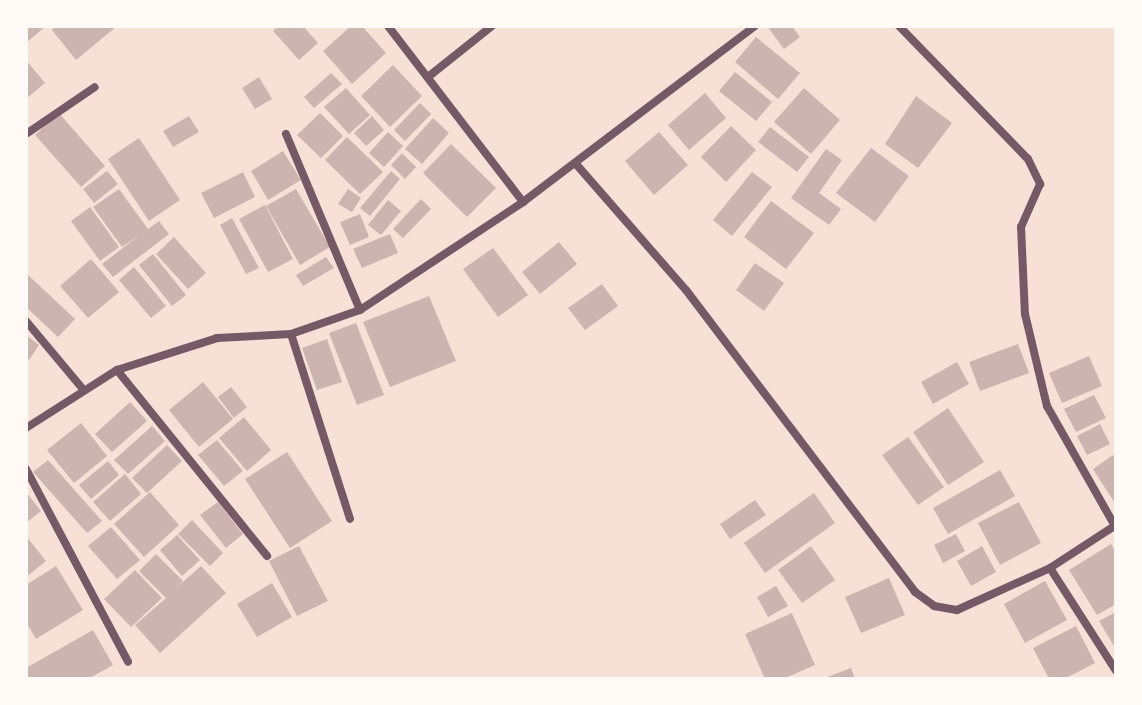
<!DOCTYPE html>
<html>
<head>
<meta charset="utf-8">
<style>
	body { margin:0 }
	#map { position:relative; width:1142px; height:705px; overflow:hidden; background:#f7e1d7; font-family:Raleway,sans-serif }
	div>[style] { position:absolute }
	.building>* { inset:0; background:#ccb4b1 }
	.minor>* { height:8px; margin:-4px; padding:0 4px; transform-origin:4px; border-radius:4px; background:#755966 }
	span { translate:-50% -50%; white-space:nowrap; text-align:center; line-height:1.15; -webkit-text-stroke:6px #fffaf5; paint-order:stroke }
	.frame { position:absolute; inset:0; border:28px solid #fffaf5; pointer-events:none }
</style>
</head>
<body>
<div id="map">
	<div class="building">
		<i style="clip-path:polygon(26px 26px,46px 26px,26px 43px)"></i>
		<i style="clip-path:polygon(56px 26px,117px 26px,76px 60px,52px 30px)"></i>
		<i style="clip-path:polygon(279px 26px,303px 26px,318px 43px,299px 60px,273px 31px)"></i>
		<i style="clip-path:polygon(351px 26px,362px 26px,386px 53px,352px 84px,323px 51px)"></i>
		<i style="clip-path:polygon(767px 26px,792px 26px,800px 37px,784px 49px)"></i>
		<i style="clip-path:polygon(756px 37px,800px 73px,778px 99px,735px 62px)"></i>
		<i style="clip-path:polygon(26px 60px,45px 83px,26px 99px)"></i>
		<i style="clip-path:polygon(393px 65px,422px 96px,390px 127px,361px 96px)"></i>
		<i style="clip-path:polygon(735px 72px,772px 102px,756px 121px,719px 91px)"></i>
		<i style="clip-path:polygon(331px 73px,342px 84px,314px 108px,304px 97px)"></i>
		<i style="clip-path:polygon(259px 77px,272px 99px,255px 109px,242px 88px)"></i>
		<i style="clip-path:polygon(346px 88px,370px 115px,349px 134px,324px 107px)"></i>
		<i style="clip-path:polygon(804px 88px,840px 120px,811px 154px,774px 122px)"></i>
		<i style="clip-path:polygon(705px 93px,726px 118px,689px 150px,668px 125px)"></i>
		<i style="clip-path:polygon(916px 96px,952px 123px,918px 168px,885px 144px)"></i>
		<i style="clip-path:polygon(420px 103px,431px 114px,405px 141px,394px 130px)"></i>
		<i style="clip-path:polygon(59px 113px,105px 166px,81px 187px,35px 135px)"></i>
		<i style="clip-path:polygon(320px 113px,343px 136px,321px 158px,297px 135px)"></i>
		<i style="clip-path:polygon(189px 116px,199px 132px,173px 147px,163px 131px)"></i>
		<i style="clip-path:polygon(372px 116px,384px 130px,366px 146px,354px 133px)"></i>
		<i style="clip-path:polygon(433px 118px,449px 133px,422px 164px,405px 149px)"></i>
		<i style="clip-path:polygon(731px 126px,756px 150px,726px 182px,701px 157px)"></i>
		<i style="clip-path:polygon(770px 127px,809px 157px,797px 172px,758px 142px)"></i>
		<i style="clip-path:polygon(388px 132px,403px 146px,384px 167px,369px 153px)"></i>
		<i style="clip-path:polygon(659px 132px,688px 165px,654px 195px,625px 161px)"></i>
		<i style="clip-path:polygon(347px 137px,383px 172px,360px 194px,325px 160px)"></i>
		<i style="clip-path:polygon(139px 138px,180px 200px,149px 221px,108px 159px)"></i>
		<i style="clip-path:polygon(451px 144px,496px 188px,467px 217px,423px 173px)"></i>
		<i style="clip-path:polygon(871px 148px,909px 176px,875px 222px,836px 193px)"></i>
		<i style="clip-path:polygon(826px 149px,842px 160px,819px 193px,841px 209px,829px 225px,791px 198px)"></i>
		<i style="clip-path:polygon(283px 151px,301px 180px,268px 200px,251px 171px)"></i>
		<i style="clip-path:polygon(402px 153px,416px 167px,405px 179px,391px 165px)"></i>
		<i style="clip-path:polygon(107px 171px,118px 184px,94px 203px,83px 189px)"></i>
		<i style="clip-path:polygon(391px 171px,400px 179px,370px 216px,360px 208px)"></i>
		<i style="clip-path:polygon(243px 172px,255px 197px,214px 218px,201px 193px)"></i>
		<i style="clip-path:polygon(752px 172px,772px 187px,732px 236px,713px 220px)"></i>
		<i style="clip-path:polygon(119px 189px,148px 229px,159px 221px,169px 234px,113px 277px,102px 264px,141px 234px,122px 247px,93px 207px)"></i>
		<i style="clip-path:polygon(296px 189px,330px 247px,300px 265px,266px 206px)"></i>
		<i style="clip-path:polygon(348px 189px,361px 198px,352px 212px,338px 204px)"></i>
		<i style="clip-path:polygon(421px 199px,431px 209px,403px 238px,393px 229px)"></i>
		<i style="clip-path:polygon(388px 200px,401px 211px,381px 235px,368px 225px)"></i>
		<i style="clip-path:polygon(771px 201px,814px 233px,786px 269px,744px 237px)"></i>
		<i style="clip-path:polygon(265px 205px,293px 259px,268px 272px,239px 219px)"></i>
		<i style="clip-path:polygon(90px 207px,119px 247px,100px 261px,71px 221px)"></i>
		<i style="clip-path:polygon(360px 214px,369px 237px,350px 245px,340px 222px)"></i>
		<i style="clip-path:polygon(232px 218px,259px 268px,246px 274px,220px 225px)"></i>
		<i style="clip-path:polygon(390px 234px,398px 253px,362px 268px,353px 249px)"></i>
		<i style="clip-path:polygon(174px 237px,206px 273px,188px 289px,156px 254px)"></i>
		<i style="clip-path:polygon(559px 242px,577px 264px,540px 294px,522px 272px)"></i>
		<i style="clip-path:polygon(493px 248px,528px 295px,498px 317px,463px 269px)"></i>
		<i style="clip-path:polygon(153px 254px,186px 295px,172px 306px,139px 265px)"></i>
		<i style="clip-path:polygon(326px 257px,334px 268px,303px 286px,296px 275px)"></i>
		<i style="clip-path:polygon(91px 259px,119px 292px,88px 318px,60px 286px)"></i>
		<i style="clip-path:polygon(755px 263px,784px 283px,764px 311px,736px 290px)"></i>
		<i style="clip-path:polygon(134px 267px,166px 306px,151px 318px,119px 280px)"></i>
		<i style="clip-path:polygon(26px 273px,75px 319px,58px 337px,26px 307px)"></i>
		<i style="clip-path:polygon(602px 284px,618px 306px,585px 330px,568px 308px)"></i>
		<i style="clip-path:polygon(429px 296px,456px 361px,390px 387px,363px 322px)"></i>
		<i style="clip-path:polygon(356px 323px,384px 395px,357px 405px,329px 333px)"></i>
		<i style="clip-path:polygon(26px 335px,39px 345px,29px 360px,26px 358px)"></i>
		<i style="clip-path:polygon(327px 339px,342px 382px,317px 390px,302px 348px)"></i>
		<i style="clip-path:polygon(1018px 344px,1029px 373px,980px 391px,969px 362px)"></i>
		<i style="clip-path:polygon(1089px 356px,1102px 386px,1062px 403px,1049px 373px)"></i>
		<i style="clip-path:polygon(957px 362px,969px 384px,933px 404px,921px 382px)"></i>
		<i style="clip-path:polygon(203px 382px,233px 419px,199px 447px,169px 410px)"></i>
		<i style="clip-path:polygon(231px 387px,247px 407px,234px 418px,218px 397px)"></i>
		<i style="clip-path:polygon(1094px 395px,1106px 418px,1076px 432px,1064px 409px)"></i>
		<i style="clip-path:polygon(130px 402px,147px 421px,112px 452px,95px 434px)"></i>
		<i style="clip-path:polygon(948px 408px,984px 462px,948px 485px,913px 432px)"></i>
		<i style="clip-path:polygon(244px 417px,271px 450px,247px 471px,219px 438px)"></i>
		<i style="clip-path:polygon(81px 423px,107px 456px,74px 483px,47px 450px)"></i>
		<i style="clip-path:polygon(1100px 424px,1110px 444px,1087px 455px,1077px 436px)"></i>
		<i style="clip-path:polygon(152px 426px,165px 441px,128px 474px,114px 460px)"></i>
		<i style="clip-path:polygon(908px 437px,944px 487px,918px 505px,882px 455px)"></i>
		<i style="clip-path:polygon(217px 440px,243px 471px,224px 486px,198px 455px)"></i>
		<i style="clip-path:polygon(167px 445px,182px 461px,147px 493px,132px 478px)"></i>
		<i style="clip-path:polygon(287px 452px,332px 521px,290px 548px,245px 479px)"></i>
		<i style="clip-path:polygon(1113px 455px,1116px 461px,1116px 505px,1093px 469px)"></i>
		<i style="clip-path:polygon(48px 460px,102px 521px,87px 533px,33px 472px)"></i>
		<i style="clip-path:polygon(108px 461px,119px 475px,91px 499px,79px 485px)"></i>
		<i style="clip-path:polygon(1000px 470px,1015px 496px,948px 534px,933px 508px)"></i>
		<i style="clip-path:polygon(125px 474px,141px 494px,110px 521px,93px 502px)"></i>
		<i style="clip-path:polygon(26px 492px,41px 511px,26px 523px)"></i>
		<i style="clip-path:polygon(150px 492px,179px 525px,144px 557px,114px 524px)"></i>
		<i style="clip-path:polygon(814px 493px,835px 523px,765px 573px,744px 543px)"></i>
		<i style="clip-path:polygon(755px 500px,766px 515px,730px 539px,720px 524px)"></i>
		<i style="clip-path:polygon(218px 502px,243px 534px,226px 548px,200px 515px)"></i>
		<i style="clip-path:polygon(1019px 502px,1041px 543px,1000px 565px,978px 523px)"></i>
		<i style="clip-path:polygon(192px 520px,223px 553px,210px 566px,178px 534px)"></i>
		<i style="clip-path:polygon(111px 527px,140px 560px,117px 579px,88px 546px)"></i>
		<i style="clip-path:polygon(956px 534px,965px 551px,943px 563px,934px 545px)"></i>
		<i style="clip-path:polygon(177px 535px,200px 560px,182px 576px,160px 550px)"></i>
		<i style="clip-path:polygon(26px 536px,46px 561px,26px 577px)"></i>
		<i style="clip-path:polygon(1111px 544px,1116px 553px,1116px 604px,1097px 615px,1069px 570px)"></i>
		<i style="clip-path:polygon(299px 546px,328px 601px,297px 616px,269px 561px)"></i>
		<i style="clip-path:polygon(811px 546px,835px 580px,802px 603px,778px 570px)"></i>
		<i style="clip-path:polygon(982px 546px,996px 572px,971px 586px,957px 561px)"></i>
		<i style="clip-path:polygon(156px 554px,183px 581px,176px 588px,201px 566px,226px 593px,160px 653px,135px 625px,166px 598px,139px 571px)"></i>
		<i style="clip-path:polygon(56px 566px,83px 610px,36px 639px,26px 622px,26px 585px)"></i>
		<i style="clip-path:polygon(135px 570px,162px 598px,131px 627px,104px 599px)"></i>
		<i style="clip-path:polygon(889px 578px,905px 615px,861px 633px,845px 597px)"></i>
		<i style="clip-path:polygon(1045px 581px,1067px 620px,1025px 643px,1004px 604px)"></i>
		<i style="clip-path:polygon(272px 583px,292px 617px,257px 637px,237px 604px)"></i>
		<i style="clip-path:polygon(776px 586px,788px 606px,768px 617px,757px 597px)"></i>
		<i style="clip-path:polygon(1116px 612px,1116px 644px,1114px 646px,1099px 621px)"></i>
		<i style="clip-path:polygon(792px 613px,815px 665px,783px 679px,765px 679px,745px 634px)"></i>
		<i style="clip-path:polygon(1076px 626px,1095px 663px,1064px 679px,1049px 679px,1033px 648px)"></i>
		<i style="clip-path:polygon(93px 630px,113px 665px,88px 679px,26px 679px,26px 668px)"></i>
		<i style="clip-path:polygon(851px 668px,855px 679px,822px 679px)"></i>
	</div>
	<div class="minor">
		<i style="left:388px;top:26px;width:222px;rotate:52.5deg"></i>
		<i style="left:899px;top:26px;width:185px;rotate:45.9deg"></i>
		<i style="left:1028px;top:159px;width:28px;rotate:64deg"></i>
		<i style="left:1040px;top:184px;width:47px;rotate:113.8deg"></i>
		<i style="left:1021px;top:227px;width:87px;rotate:87.4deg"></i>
		<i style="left:1025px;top:314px;width:95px;rotate:76.6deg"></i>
		<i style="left:1047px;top:406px;width:138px;rotate:60.5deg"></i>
		<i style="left:428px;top:77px;width:82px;rotate:-38.6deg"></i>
		<i style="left:26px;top:134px;width:83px;rotate:-34.3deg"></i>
		<i style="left:286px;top:134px;width:191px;rotate:67.2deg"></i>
		<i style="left:576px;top:164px;width:167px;rotate:48.9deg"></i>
		<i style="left:686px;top:290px;width:379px;rotate:52.8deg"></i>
		<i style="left:915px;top:592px;width:24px;rotate:36deg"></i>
		<i style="left:934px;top:606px;width:23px;rotate:10deg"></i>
		<i style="left:957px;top:610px;width:102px;rotate:-24.3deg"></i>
		<i style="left:1050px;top:568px;width:79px;rotate:-33.1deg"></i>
		<i style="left:26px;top:321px;width:87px;rotate:50.1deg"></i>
		<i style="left:291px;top:334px;width:194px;rotate:72.3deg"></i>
		<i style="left:117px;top:370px;width:239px;rotate:51.1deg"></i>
		<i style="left:26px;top:428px;width:108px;rotate:-32.5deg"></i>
		<i style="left:117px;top:370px;width:105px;rotate:-17.7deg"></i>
		<i style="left:217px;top:338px;width:74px;rotate:-3.1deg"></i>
		<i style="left:291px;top:334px;width:73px;rotate:-19.2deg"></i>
		<i style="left:360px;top:310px;width:196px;rotate:-33.5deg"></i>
		<i style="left:523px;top:202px;width:291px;rotate:-37.2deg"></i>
		<i style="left:26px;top:469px;width:218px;rotate:62.1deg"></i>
		<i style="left:1050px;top:568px;width:122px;rotate:57.3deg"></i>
	</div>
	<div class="frame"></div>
</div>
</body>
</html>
